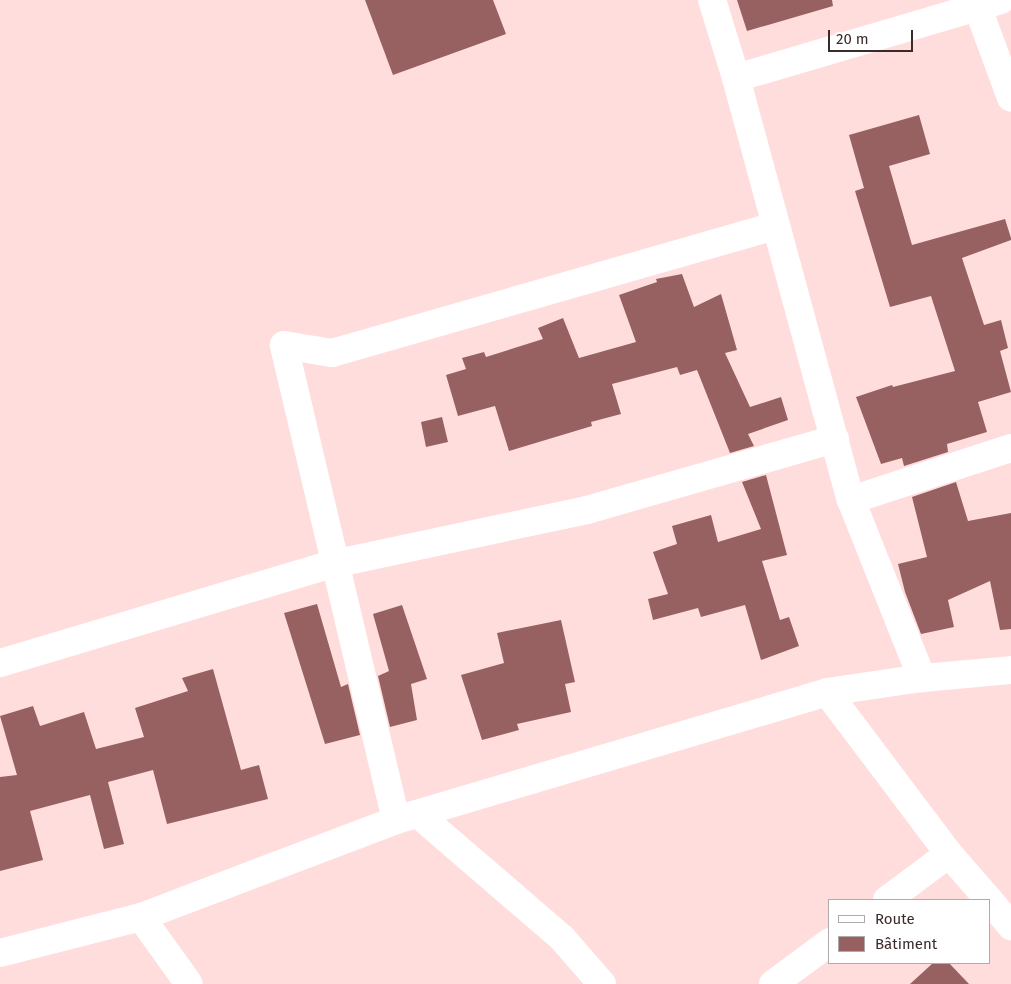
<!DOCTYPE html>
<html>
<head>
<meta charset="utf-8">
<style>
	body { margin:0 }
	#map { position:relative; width:1011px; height:984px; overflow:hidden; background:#ffdddc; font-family:"Fira Sans",sans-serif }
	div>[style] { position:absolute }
	.building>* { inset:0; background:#966160 }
	.minor>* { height:28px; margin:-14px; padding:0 14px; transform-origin:14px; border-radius:14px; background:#fff }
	span { translate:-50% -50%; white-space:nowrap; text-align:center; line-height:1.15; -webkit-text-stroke:5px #fff; paint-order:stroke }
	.legend { position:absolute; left:828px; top:899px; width:162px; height:65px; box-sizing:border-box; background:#fff; border:1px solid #b0aaa9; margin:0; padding:6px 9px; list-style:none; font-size:15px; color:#3a2a29 }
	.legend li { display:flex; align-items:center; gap:10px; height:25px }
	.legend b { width:25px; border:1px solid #b0aaa9 }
	.scale { position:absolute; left:828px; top:30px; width:85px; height:22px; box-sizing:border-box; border:2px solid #3a2a29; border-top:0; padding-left:6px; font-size:15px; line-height:18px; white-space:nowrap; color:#3a2a29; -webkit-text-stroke:4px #fff; paint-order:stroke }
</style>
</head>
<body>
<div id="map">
	<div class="building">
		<i style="clip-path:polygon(365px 0,493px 0,506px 34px,393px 75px)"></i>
		<i style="clip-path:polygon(737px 0,832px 0,833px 6px,747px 31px)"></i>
		<i style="clip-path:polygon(919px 115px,930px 154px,889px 166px,912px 245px,1005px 219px,1011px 238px,1011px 240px,962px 258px,984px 325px,1001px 320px,1008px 348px,1000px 351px,1011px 392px,978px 402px,987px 432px,947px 444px,948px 452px,904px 466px,902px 458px,881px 464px,856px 397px,892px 385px,893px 387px,955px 371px,931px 296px,890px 307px,855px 191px,864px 188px,849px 135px)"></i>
		<i style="clip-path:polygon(682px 274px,694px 307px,721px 294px,737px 350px,725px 353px,750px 407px,781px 397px,788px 420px,748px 434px,754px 446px,730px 453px,697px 370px,680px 375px,677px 367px,612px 384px,621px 414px,591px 422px,592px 426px,509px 451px,495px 406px,458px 416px,446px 375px,466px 369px,462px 358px,484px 352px,486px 357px,543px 339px,538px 328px,563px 318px,579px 358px,636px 342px,619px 295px,657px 282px,656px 279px)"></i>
		<i style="clip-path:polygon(442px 417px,448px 442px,426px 447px,421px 422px)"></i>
		<i style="clip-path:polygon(766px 475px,787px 555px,762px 561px,780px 620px,789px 617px,799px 646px,761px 660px,745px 605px,701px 617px,698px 608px,653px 620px,648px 599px,668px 594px,653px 552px,677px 544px,672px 526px,711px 515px,718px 542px,761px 529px,742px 482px)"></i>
		<i style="clip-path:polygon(956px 482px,968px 521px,1011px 513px,1011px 629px,1000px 630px,990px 581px,948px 600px,954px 627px,921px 634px,905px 592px,898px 564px,927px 557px,912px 497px)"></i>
		<i style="clip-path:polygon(317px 604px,341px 687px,348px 684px,360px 735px,325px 744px,284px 613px)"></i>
		<i style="clip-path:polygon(402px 605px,427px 679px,411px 684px,417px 720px,390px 727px,378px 676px,389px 671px,373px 614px)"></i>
		<i style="clip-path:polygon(561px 620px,575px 682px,565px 684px,571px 712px,517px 724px,519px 730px,482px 740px,461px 675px,504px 663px,497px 633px)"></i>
		<i style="clip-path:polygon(213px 669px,241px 770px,259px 765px,268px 799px,167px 824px,153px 770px,108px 782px,124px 844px,104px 849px,90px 795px,30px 811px,43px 860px,0 871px,0 777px,17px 775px,0 716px,33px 706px,40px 726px,84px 712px,96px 749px,144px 737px,135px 708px,188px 691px,182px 678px)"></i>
		<i style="clip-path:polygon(933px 963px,949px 963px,969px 984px,910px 984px)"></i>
	</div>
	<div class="minor">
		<i style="left:712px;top:0;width:82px;rotate:72.9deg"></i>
		<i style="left:736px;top:78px;width:437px;rotate:74.8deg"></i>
		<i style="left:851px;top:500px;width:192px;rotate:68.3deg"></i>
		<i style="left:975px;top:0;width:104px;rotate:69.8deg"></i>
		<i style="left:736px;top:78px;width:276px;rotate:-16.4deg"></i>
		<i style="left:851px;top:500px;width:168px;rotate:-18deg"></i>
		<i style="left:0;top:663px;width:347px;rotate:-16.6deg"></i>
		<i style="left:333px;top:564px;width:260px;rotate:-12deg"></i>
		<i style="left:587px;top:510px;width:258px;rotate:-16deg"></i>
		<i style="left:827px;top:692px;width:203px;rotate:53deg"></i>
		<i style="left:949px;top:854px;width:61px;rotate:49deg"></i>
		<i style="left:419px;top:815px;width:189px;rotate:40.7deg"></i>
		<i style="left:562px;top:938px;width:61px;rotate:49deg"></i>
		<i style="left:396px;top:820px;width:488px;rotate:-103.3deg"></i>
		<i style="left:284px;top:345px;width:49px;rotate:9.5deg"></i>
		<i style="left:332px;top:353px;width:462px;rotate:-16deg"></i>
		<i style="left:887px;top:900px;width:77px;rotate:-36.6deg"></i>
		<i style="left:990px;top:901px;width:33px;rotate:50deg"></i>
		<i style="left:141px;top:917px;width:82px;rotate:54.4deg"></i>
		<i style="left:0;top:953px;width:146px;rotate:-14.3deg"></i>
		<i style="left:141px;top:917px;width:273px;rotate:-20.8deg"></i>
		<i style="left:396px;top:820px;width:450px;rotate:-16.5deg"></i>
		<i style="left:827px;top:692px;width:96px;rotate:-8.4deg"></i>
		<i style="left:922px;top:678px;width:89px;rotate:-5.1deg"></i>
		<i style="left:773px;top:984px;width:71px;rotate:-36.4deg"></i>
	</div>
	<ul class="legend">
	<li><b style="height:6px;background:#fff"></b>Route</li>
	<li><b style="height:14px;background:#966160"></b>Bâtiment</li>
	</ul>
	<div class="scale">20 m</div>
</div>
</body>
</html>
